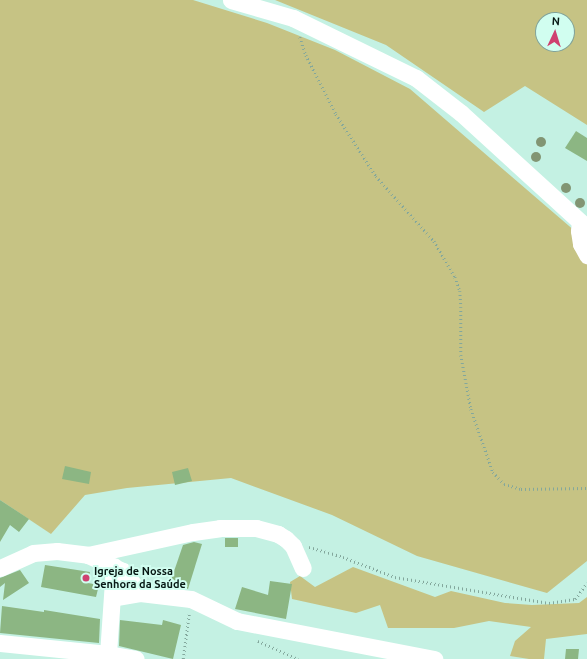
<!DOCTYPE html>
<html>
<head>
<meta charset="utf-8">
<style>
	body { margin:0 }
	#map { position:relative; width:587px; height:659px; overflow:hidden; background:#c4f1e3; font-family:Ubuntu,sans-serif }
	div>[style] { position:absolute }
	.green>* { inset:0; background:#c6c384 }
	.building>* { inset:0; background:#8cb683 }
	.path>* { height:2.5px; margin-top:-1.25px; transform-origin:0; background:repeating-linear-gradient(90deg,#83a79c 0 1px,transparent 0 4px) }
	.minor>* { height:17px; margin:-8.5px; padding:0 8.5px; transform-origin:8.5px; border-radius:8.5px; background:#fff }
	.trees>* { width:10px; height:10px; margin:-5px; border-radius:50%; background:#829573 }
	.dots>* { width:11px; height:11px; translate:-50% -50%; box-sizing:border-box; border:2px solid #d1fef0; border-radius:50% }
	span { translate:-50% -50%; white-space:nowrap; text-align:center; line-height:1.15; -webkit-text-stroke:4px #d1fef0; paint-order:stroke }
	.poi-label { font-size:11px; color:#081915; font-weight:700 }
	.left { translate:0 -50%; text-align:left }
	.north { position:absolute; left:535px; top:12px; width:40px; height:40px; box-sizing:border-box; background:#d1fef0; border:1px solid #81a298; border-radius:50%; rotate:4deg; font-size:11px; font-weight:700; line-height:16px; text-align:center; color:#081915 }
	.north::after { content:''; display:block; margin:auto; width:14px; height:18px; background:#cf4170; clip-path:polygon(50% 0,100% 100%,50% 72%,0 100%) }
</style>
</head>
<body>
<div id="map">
	<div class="green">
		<i style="clip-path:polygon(0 0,193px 0,267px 23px,335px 50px,410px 89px,583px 238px,587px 234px,587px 561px,547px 593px,417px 556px,332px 515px,231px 478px,127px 488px,85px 495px,51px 534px,0 500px)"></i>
		<i style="clip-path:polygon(evenodd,275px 0,587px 0,587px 125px,525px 86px,484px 112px,386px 45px,275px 0,543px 20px,567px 20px,567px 44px,543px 44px,543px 20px)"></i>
		<i style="clip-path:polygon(353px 567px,435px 597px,451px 591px,505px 603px,532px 605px,579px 603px,587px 597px,587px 634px,546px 639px,544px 659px,529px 659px,510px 656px,515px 641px,531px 627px,489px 621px,454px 628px,388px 628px,380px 605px,356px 613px,292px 599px,290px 582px,300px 576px,315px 587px)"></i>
	</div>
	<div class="building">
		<i style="clip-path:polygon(576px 131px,587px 138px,587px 161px,565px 148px)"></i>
		<i style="clip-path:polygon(65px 466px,91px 472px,89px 484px,62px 479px)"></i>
		<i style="clip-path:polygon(188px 468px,192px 481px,175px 485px,172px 472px)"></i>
		<i style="clip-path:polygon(0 500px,29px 519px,19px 532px,10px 525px,0 542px)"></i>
		<i style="clip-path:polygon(225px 538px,238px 538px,238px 547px,225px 547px)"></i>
		<i style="clip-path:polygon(194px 542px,202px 544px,188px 589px,169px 586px,183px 545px)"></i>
		<i style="clip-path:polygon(45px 565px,90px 572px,88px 583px,99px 585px,96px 597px,41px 587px)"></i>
		<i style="clip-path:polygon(20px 570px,29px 583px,3px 600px,5px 583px,0 587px,0 578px)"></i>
		<i style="clip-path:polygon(270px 581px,292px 584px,286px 619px,235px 609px,242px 587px,268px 595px)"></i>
		<i style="clip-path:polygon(2px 606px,44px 612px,44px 610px,100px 619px,99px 643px,0 633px)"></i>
		<i style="clip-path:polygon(120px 620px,162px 625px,163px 620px,181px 625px,173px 659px,119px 646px)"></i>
		<i style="clip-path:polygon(566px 649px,579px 649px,578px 659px,565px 659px)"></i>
	</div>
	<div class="path">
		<i style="left:300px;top:37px;width:19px;rotate:72deg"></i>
		<i style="left:306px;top:55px;width:66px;rotate:63deg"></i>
		<i style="left:336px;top:114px;width:74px;rotate:57.2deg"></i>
		<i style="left:376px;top:176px;width:87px;rotate:48.3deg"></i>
		<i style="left:434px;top:241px;width:42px;rotate:59.7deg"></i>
		<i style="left:455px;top:277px;width:15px;rotate:70deg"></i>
		<i style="left:460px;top:291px;width:16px;rotate:86deg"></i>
		<i style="left:461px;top:307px;width:48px;rotate:90deg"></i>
		<i style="left:461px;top:355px;width:55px;rotate:79.5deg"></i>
		<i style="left:471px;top:409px;width:67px;rotate:70.8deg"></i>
		<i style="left:493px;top:472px;width:16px;rotate:47deg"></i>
		<i style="left:504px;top:484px;width:18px;rotate:16deg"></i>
		<i style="left:521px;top:489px;width:66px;rotate:-0.9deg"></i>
		<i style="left:309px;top:547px;width:35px;rotate:16deg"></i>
		<i style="left:343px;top:557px;width:56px;rotate:21deg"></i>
		<i style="left:395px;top:577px;width:156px;rotate:9.6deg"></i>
		<i style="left:549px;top:603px;width:26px;rotate:-9deg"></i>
		<i style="left:575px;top:599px;width:20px;rotate:-53deg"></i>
		<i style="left:258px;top:641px;width:44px;rotate:24.2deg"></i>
		<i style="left:183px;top:659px;width:45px;rotate:-82.4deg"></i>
	</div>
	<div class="minor">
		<i style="left:231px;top:0;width:65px;rotate:16.2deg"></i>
		<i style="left:293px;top:18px;width:137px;rotate:26deg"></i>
		<i style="left:416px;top:78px;width:57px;rotate:37.9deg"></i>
		<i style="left:461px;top:113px;width:171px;rotate:42.4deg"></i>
		<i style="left:580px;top:222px;width:9px;rotate:96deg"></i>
		<i style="left:579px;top:231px;width:13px;rotate:81deg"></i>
		<i style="left:581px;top:244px;width:13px;rotate:61deg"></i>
		<i style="left:88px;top:555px;width:107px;rotate:-12.4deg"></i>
		<i style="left:193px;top:532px;width:27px;rotate:-8deg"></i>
		<i style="left:220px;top:528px;width:36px"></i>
		<i style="left:256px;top:528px;width:23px;rotate:15deg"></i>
		<i style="left:278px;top:534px;width:9px;rotate:32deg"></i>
		<i style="left:286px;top:539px;width:10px;rotate:45deg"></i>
		<i style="left:293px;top:546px;width:24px;rotate:66deg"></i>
		<i style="left:0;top:568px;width:36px;rotate:-24deg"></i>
		<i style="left:33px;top:553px;width:24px;rotate:-5deg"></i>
		<i style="left:57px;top:551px;width:31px;rotate:7deg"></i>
		<i style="left:88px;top:555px;width:38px;rotate:25deg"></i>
		<i style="left:123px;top:571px;width:28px;rotate:52deg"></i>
		<i style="left:112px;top:598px;width:28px;rotate:-10deg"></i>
		<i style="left:140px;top:593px;width:51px;rotate:6.7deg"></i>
		<i style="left:191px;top:599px;width:51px;rotate:25.6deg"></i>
		<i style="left:237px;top:621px;width:201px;rotate:10.9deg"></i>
		<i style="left:0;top:643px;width:109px;rotate:5.8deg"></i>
		<i style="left:108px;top:654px;width:28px;rotate:10deg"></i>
		<i style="left:108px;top:654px;width:88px;rotate:-86.1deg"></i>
	</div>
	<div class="trees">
		<i style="left:541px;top:142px"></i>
		<i style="left:536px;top:157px"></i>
		<i style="left:566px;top:188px"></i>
		<i style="left:580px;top:203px"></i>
	</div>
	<div class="dots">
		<i style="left:86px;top:578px;background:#cf4170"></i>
	</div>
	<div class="poi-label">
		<span class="left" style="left:94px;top:578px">Igreja de Nossa<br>Senhora da Saúde</span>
	</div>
	<div class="north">N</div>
</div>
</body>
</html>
